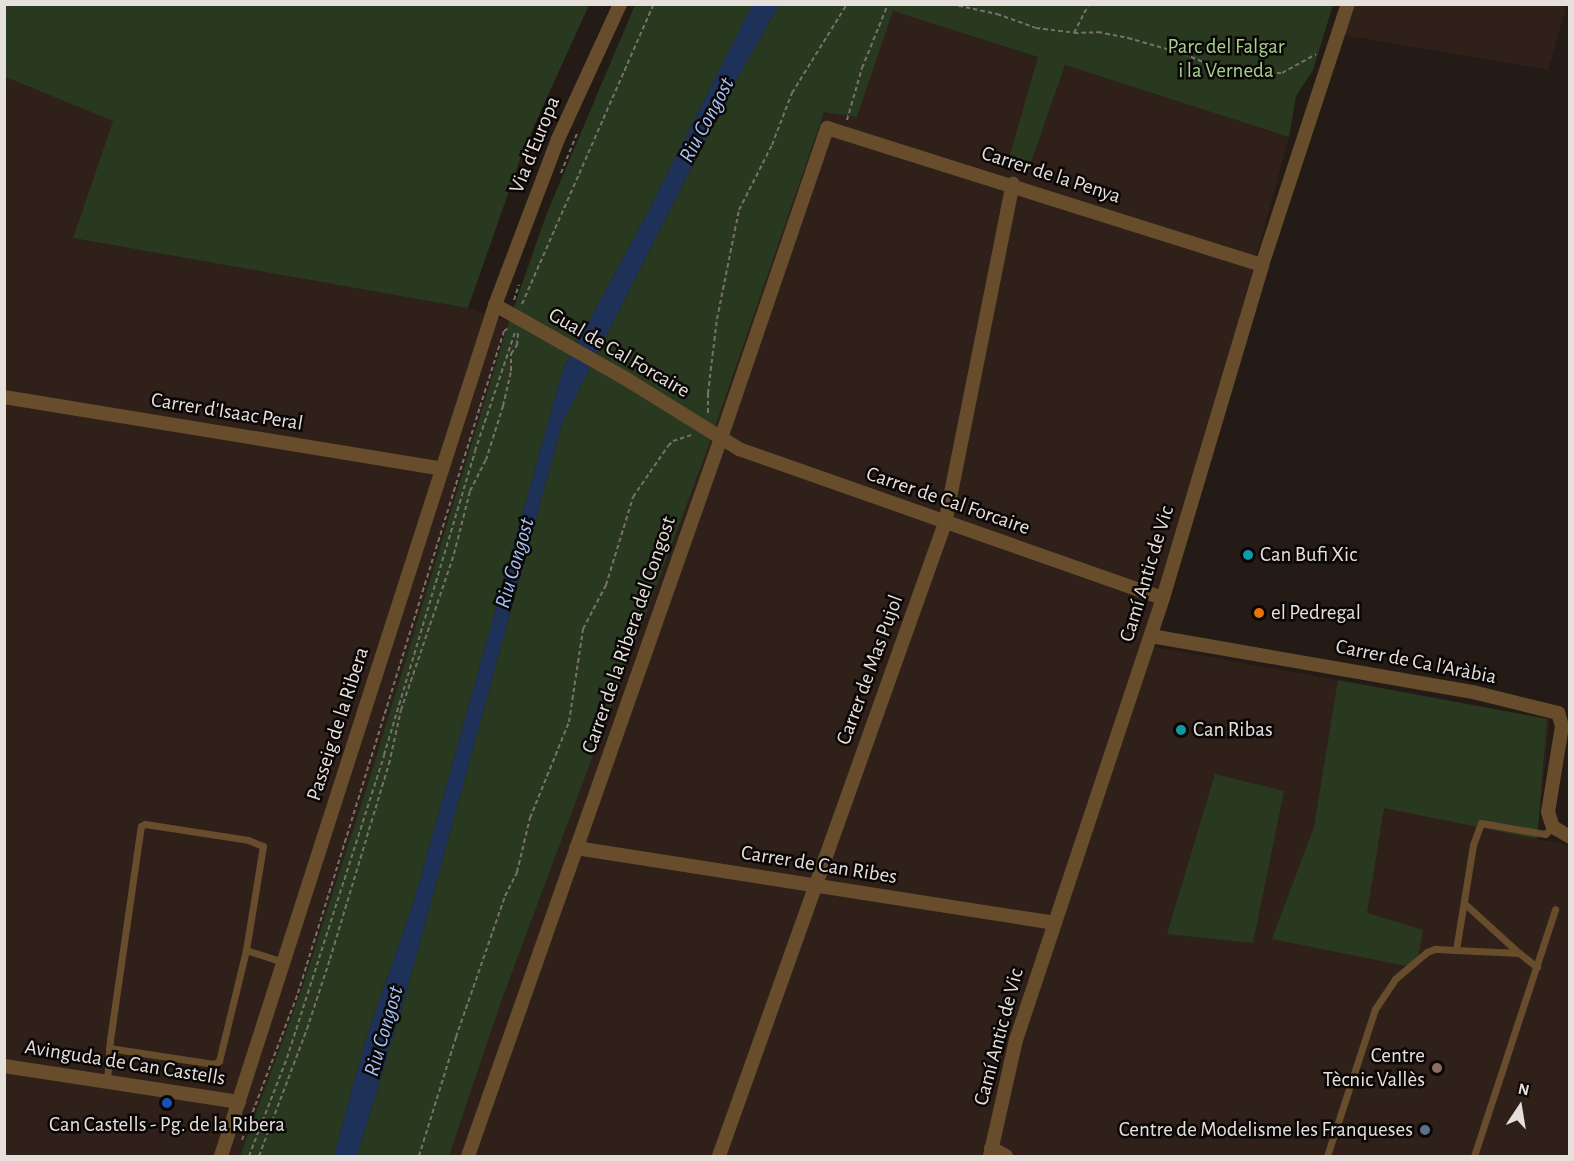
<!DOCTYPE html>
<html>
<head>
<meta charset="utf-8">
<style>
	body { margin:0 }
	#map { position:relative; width:1574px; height:1161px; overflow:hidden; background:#241b17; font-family:"Alegreya Sans",sans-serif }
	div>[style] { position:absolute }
	.built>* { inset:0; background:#2f2019 }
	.green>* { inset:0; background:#293920 }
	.water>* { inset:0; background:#1e3158 }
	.path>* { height:2px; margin-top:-1px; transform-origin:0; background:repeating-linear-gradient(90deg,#77706c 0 4.5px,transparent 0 7.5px) }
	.service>* { height:7px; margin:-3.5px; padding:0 3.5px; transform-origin:3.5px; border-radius:3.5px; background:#674d2b }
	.minor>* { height:14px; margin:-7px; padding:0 7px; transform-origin:7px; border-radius:7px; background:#674d2b }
	.dots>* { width:16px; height:16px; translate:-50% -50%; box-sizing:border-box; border:3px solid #0a0706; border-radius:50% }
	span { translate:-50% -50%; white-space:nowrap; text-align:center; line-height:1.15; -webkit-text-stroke:5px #0a0706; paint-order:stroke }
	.park-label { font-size:21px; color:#a5d28d }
	.street-label { font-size:21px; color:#e6e0dd }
	.poi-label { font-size:21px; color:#e6e0dd }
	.left { translate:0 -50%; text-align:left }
	.right { translate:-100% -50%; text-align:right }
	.water-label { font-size:22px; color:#a6c3f9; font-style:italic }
	.frame { position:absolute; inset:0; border:6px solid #e6e0dd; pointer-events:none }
	.north { position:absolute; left:1490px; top:1077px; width:60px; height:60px; -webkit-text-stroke:4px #0a0706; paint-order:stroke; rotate:12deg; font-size:16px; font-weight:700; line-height:24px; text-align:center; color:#e6e0dd }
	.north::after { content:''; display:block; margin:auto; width:21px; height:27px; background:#e6e0dd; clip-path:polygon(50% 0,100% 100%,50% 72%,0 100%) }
</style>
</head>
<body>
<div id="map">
	<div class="built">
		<i style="clip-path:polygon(1349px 5px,1567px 5px,1548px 70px,1339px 34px)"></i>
		<i style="clip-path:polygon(893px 11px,1038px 57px,1008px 164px,1028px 171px,1065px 65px,1289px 137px,1149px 646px,1550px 719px,1537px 839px,1569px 846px,1570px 1145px,1566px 1156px,449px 1156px,501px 1002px,706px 453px,824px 111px,857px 117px)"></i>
		<i style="clip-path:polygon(4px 77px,113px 121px,73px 238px,468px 308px,509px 321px,369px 780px,302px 988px,240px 1156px,5px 1156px)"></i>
	</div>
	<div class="green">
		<i style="clip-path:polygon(4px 5px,5px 4px,589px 5px,524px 148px,468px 308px,73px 238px,113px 121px,5px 77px)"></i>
		<i style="clip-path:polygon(635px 5px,752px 5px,647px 214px,563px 369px,414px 901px,365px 1042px,334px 1156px,240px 1156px,302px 988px,369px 780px,509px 321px,547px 213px)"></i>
		<i style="clip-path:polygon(779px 5px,1333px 5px,1313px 70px,1296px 96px,1289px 137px,1065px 65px,1028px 171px,1007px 165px,1038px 57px,893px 11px,857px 117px,824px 112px,706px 453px,501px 1002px,449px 1156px,357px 1156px,405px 997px,562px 423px,732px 87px)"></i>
		<i style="clip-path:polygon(1338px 680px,1547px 719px,1537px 839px,1384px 808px,1367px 913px,1423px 930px,1416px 968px,1272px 939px,1314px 827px)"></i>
		<i style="clip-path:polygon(1215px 774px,1284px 791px,1253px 943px,1167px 934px)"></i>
	</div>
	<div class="water">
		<i style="clip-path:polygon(752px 5px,779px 5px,732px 87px,562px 423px,405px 997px,357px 1156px,334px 1156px,365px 1042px,414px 901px,563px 369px,647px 214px)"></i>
	</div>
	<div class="path">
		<i style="left:951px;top:4px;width:47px;rotate:12.3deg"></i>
		<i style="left:997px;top:14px;width:41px;rotate:19.7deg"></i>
		<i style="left:1036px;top:28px;width:38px;rotate:7deg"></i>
		<i style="left:1074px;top:33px;width:24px;rotate:-2deg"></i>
		<i style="left:1098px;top:32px;width:31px;rotate:11deg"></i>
		<i style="left:1128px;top:38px;width:58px;rotate:15.9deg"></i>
		<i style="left:1184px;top:54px;width:52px;rotate:22.6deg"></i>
		<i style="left:1232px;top:74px;width:50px;rotate:-1.1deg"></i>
		<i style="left:1282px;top:73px;width:39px;rotate:-29deg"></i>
		<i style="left:1074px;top:33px;width:33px;rotate:-63deg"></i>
		<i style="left:847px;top:120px;width:54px;rotate:-73.9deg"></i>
		<i style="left:862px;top:68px;width:69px;rotate:-67.9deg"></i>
		<i style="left:561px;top:173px;width:45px;rotate:-68deg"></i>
		<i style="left:514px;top:300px;width:16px;rotate:-72deg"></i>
		<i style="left:522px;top:304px;width:328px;rotate:-66.3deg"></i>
		<i style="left:708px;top:413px;width:20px;rotate:-90deg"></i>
		<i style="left:708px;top:393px;width:75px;rotate:-83.1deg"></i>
		<i style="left:717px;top:319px;width:111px;rotate:-78.6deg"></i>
		<i style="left:739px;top:210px;width:73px;rotate:-63.1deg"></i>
		<i style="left:772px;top:145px;width:56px;rotate:-69deg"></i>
		<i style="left:792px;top:93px;width:105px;rotate:-58.3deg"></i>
		<i style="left:242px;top:1140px;width:157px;rotate:-69.1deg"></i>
		<i style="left:298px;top:993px;width:614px;rotate:-72.75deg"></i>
		<i style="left:480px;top:407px;width:80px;rotate:-72.5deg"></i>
		<i style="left:504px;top:331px;width:4px;rotate:-34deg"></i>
		<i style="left:249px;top:1156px;width:105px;rotate:-68.8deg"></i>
		<i style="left:287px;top:1058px;width:318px;rotate:-72.2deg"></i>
		<i style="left:384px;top:755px;width:317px;rotate:-73.3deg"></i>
		<i style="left:475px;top:451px;width:126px;rotate:-71.4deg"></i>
		<i style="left:259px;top:1156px;width:136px;rotate:-69.3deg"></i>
		<i style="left:307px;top:1029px;width:74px;rotate:-71.8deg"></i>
		<i style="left:330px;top:959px;width:204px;rotate:-73.2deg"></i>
		<i style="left:389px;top:764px;width:55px;rotate:-77.5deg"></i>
		<i style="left:401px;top:710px;width:165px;rotate:-71.2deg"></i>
		<i style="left:454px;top:554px;width:65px;rotate:-75.7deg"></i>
		<i style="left:470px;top:491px;width:35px;rotate:-63deg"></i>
		<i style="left:486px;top:460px;width:57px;rotate:-72.5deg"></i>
		<i style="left:503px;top:406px;width:36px;rotate:-77deg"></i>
		<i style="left:511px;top:371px;width:17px;rotate:-90deg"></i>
		<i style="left:511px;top:354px;width:11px;rotate:-56deg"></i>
		<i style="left:517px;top:345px;width:12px;rotate:-85deg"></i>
		<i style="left:419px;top:1156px;width:125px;rotate:-72.7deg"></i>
		<i style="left:456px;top:1037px;width:149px;rotate:-70.8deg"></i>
		<i style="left:505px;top:896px;width:27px;rotate:-63deg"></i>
		<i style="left:517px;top:872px;width:56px;rotate:-76.5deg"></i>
		<i style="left:530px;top:818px;width:104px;rotate:-67.9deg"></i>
		<i style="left:569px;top:722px;width:94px;rotate:-81.4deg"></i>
		<i style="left:583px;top:629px;width:50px;rotate:-62.4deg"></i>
		<i style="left:606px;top:585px;width:92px;rotate:-72.9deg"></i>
		<i style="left:633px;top:497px;width:62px;rotate:-55.5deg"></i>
		<i style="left:668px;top:446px;width:7px;rotate:-45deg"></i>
		<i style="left:673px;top:441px;width:19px;rotate:-18deg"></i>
	</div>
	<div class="service">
		<i style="left:1464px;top:903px;width:74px;rotate:42.3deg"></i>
		<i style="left:1456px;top:950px;width:106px;rotate:-80.8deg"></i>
		<i style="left:1473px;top:845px;width:23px;rotate:-70deg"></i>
		<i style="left:1481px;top:823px;width:65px;rotate:9.8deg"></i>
		<i style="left:1545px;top:834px;width:11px;rotate:-41deg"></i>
		<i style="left:109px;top:1048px;width:106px;rotate:8.7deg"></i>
		<i style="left:214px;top:1064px;width:6px;rotate:-31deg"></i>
		<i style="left:219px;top:1061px;width:114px;rotate:-76.3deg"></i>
		<i style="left:107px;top:1082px;width:42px;rotate:-85.9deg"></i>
		<i style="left:110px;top:1040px;width:216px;rotate:-81.8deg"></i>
		<i style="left:141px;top:826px;width:4px;rotate:-27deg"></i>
		<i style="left:145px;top:824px;width:104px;rotate:8.8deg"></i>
		<i style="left:248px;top:840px;width:16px;rotate:22deg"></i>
		<i style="left:263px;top:846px;width:105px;rotate:99.3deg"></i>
		<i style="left:246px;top:950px;width:40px;rotate:18deg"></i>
		<i style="left:1327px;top:1156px;width:155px;rotate:-71.9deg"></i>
		<i style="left:1375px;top:1009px;width:36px;rotate:-56deg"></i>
		<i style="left:1395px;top:979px;width:42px;rotate:-40.2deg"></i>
		<i style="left:1427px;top:952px;width:9px;rotate:-21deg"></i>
		<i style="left:1435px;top:949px;width:84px;rotate:2.7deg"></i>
		<i style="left:1519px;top:953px;width:23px;rotate:38deg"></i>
		<i style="left:1474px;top:1156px;width:260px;rotate:-71.8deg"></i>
	</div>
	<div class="minor">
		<i style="left:495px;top:305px;width:147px;rotate:29.4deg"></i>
		<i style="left:623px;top:377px;width:137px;rotate:31.8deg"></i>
		<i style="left:739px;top:449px;width:449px;rotate:19.4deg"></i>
		<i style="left:4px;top:397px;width:444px;rotate:9.3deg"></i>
		<i style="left:1151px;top:636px;width:327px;rotate:9.9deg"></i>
		<i style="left:1473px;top:692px;width:88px;rotate:13.9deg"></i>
		<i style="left:1558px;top:713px;width:14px;rotate:73deg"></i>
		<i style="left:1562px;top:726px;width:87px;rotate:99.2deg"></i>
		<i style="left:1548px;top:812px;width:16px;rotate:72deg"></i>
		<i style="left:1553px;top:827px;width:20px;rotate:30deg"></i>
		<i style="left:576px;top:848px;width:485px;rotate:8.9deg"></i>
		<i style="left:4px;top:1066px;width:238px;rotate:8.7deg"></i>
		<i style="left:991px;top:1148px;width:17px;rotate:28deg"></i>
		<i style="left:221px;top:1156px;width:894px;rotate:-72.15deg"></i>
		<i style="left:495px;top:305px;width:178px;rotate:-69.2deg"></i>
		<i style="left:558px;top:139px;width:149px;rotate:-65.3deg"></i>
		<i style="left:468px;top:1156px;width:761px;rotate:-70.59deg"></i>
		<i style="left:721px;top:438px;width:328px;rotate:-71.1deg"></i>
		<i style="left:827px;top:128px;width:456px;rotate:17.5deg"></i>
		<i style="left:719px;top:1156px;width:672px;rotate:-70.35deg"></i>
		<i style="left:945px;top:523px;width:346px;rotate:-78.7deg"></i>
		<i style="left:990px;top:1156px;width:119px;rotate:-77.4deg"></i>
		<i style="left:1016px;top:1040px;width:466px;rotate:-71.6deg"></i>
		<i style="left:1163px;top:598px;width:347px;rotate:-73.4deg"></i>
		<i style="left:1262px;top:265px;width:275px;rotate:-71.8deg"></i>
	</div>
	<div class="dots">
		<i style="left:1248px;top:555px;background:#0f9aa8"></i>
		<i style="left:1259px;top:613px;background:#e8710a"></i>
		<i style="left:1181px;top:730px;background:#0f9aa8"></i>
		<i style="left:1437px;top:1068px;background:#8d6e63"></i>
		<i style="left:167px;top:1103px;background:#1a4fb4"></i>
		<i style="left:1425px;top:1130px;background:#5c6f8a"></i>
	</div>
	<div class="park-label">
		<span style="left:1226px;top:59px">Parc del Falgar<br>i la Verneda</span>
	</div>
	<div class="street-label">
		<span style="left:535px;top:145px;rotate:-68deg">Via d'Europa</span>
		<span style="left:1051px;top:175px;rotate:18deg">Carrer de la Penya</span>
		<span style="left:619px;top:353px;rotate:30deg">Gual de Cal Forcaire</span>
		<span style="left:227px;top:412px;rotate:9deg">Carrer d'Isaac Peral</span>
		<span style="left:948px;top:501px;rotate:19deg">Carrer de Cal Forcaire</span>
		<span style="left:1147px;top:574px;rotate:-73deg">Camí Antic de Vic</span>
		<span style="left:629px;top:635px;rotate:-71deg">Carrer de la Ribera del Congost</span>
		<span style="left:1416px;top:662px;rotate:11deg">Carrer de Ca l'Aràbia</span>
		<span style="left:870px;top:670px;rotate:-70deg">Carrer de Mas Pujol</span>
		<span style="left:338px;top:724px;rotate:-72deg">Passeig de la Ribera</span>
		<span style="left:819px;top:865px;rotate:9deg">Carrer de Can Ribes</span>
		<span style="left:999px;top:1037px;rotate:-75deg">Camí Antic de Vic</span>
		<span style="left:125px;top:1063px;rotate:9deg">Avinguda de Can Castells</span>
	</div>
	<div class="poi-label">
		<span class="left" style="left:1260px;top:555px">Can Bufi Xic</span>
		<span class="left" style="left:1271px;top:613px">el Pedregal</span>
		<span class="left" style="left:1193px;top:730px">Can Ribas</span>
		<span class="right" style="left:1425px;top:1068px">Centre<br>Tècnic Vallès</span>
		<span style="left:167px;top:1125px">Can Castells - Pg. de la Ribera</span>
		<span class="right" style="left:1413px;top:1130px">Centre de Modelisme les Franqueses</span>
	</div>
	<div class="water-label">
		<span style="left:707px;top:120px;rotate:-62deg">Riu Congost</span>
		<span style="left:515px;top:563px;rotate:-74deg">Riu Congost</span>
		<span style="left:384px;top:1031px;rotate:-74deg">Riu Congost</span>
	</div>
	<div class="frame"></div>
	<div class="north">N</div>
</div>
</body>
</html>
